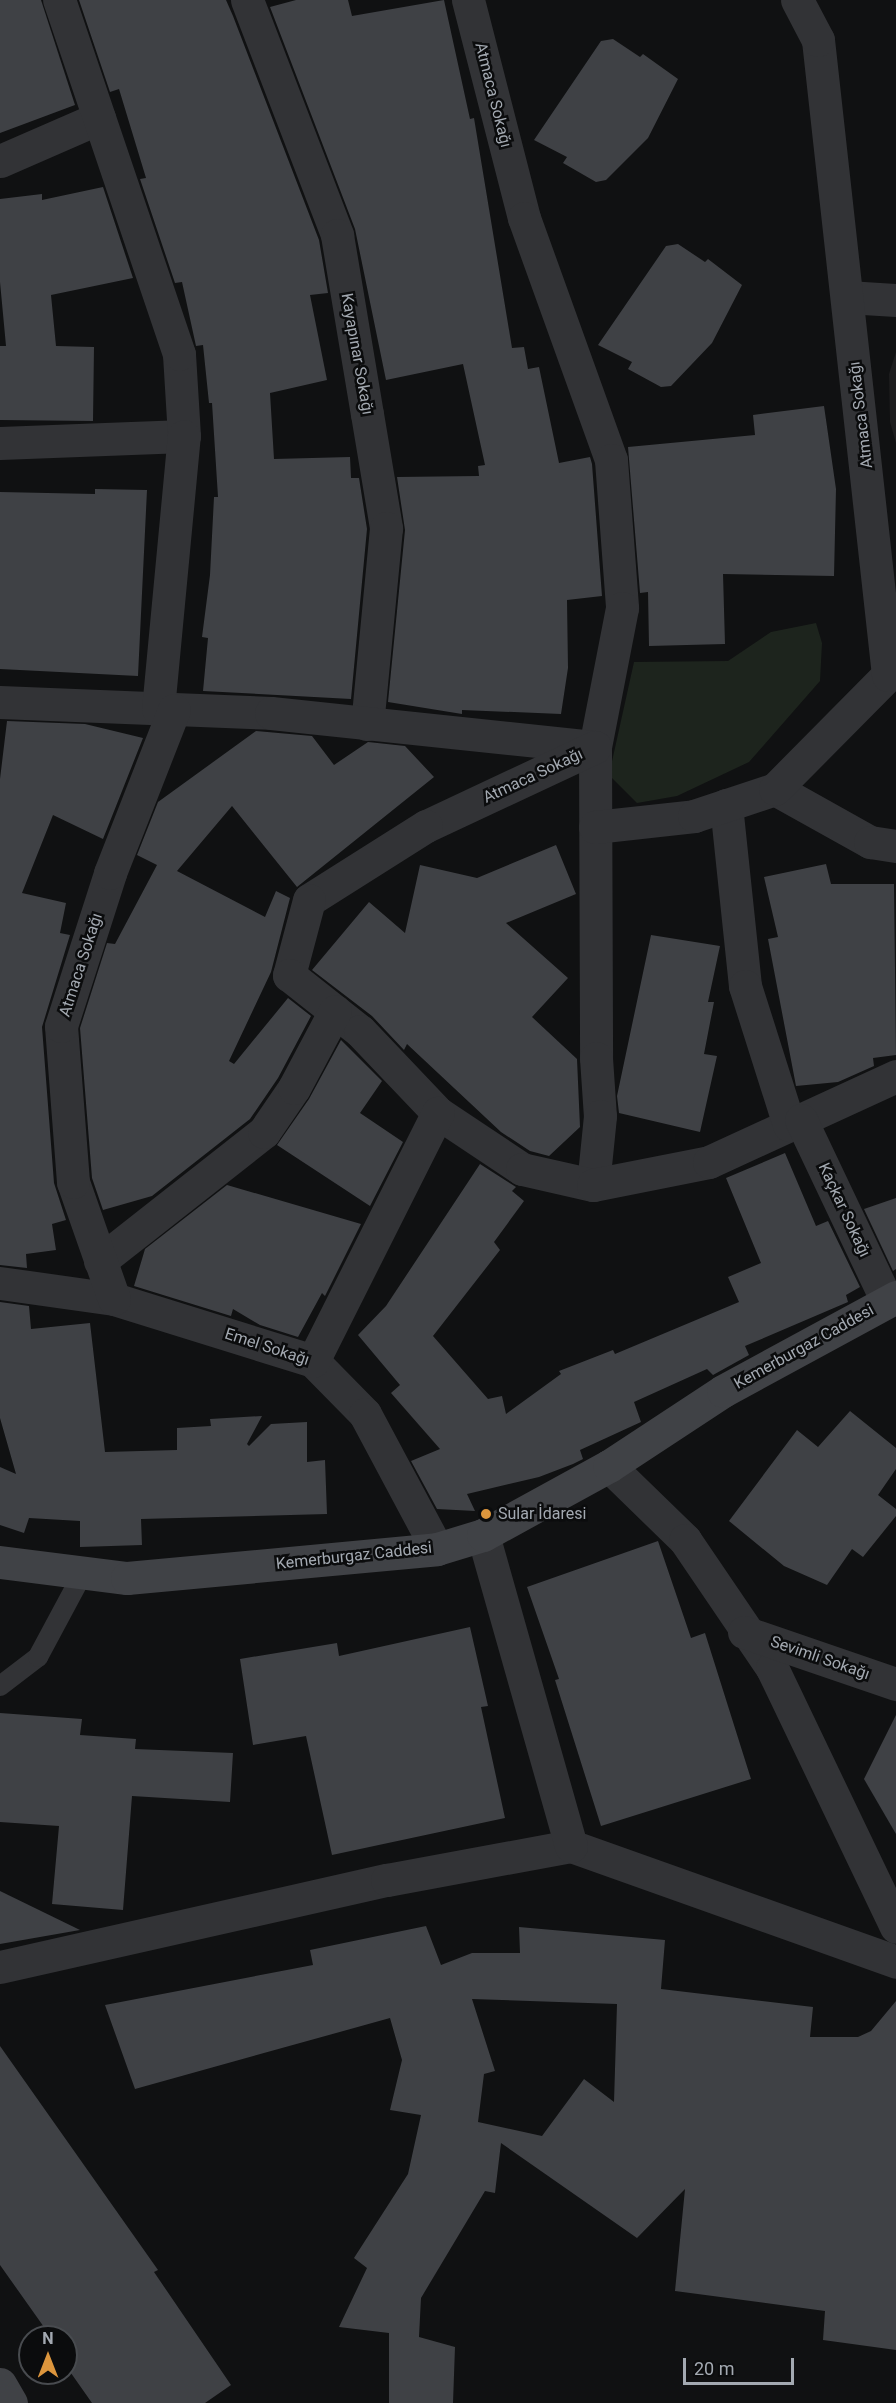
<!DOCTYPE html>
<html>
<head>
<meta charset="utf-8">
<style>
	body { margin:0 }
	#map { position:relative; width:896px; height:2403px; overflow:hidden; background:#101112; font-family:Roboto,sans-serif }
	div>[style] { position:absolute }
	.built>* { inset:0; background:#1d1d1e }
	.green>* { inset:0; background:#1d241d }
	.building>* { inset:0; background:#3f4145 }
	.service>* { height:20px; margin:-10px; padding:0 10px; transform-origin:10px; border-radius:10px; background:#323336 }
	.minor>* { height:33px; margin:-16.5px; padding:0 16.5px; transform-origin:16.5px; border-radius:16.5px; background:#323336 }
	.secondary>* { height:33px; margin:-16.5px; padding:0 16.5px; transform-origin:16.5px; border-radius:16.5px; background:#404246 }
	.dots>* { width:16px; height:16px; translate:-50% -50%; box-sizing:border-box; border:3px solid #0b0c0d; border-radius:50% }
	span { translate:-50% -50%; white-space:nowrap; text-align:center; line-height:1.15; -webkit-text-stroke:5px #0b0c0d; paint-order:stroke }
	.street-label { font-size:16px; color:#a3a9b1 }
	.poi-label { font-size:16px; color:#a3a9b1 }
	.left { translate:0 -50%; text-align:left }
	.north { position:absolute; left:18px; top:2325px; width:60px; height:60px; box-sizing:border-box; background:#0b0c0d; border:2px solid #484b4f; border-radius:50%; rotate:0deg; font-size:16px; font-weight:700; line-height:24px; text-align:center; color:#a3a9b1 }
	.north::after { content:''; display:block; margin:auto; width:21px; height:27px; background:#dd963d; clip-path:polygon(50% 0,100% 100%,50% 72%,0 100%) }
	.scale { position:absolute; left:683px; top:2358px; width:111px; height:27px; box-sizing:border-box; border:3px solid #a3a9b1; border-top:0; padding-left:8px; font-size:18px; line-height:21px; white-space:nowrap; color:#a3a9b1; -webkit-text-stroke:4px #0b0c0d; paint-order:stroke }
</style>
</head>
<body>
<div id="map">
	<div class="built">
		<i style="clip-path:polygon(896px 352px,896px 443px,890px 422px,889px 374px)"></i>
	</div>
	<div class="green">
		<i style="clip-path:polygon(816px 623px,822px 643px,820px 681px,749px 762px,677px 796px,637px 803px,609px 775px,634px 662px,728px 661px,771px 632px)"></i>
	</div>
	<div class="building">
		<i style="clip-path:polygon(0 0,41px 0,75px 105px,0 133px)"></i>
		<i style="clip-path:polygon(79px 0,226px 0,233px 16px,319px 240px,328px 293px,310px 295px,327px 380px,270px 393px,274px 459px,350px 457px,351px 478px,359px 478px,367px 529px,351px 699px,203px 691px,208px 638px,202px 637px,210px 575px,214px 497px,218px 497px,212px 403px,209px 403px,203px 345px,196px 346px,182px 282px,175px 283px,140px 179px,146px 178px,119px 89px,110px 92px)"></i>
		<i style="clip-path:polygon(296px 0,348px 0,352px 16px,444px 0,470px 119px,474px 118px,512px 348px,524px 347px,528px 369px,539px 367px,559px 463px,590px 457px,592px 464px,602px 596px,567px 600px,568px 668px,561px 714px,462px 710px,462px 714px,388px 702px,405px 530px,397px 477px,479px 476px,478px 466px,485px 465px,463px 364px,386px 380px,355px 229px,270px 7px)"></i>
		<i style="clip-path:polygon(613px 39px,640px 57px,643px 54px,678px 79px,648px 138px,606px 180px,596px 182px,563px 163px,567px 157px,534px 140px,601px 41px)"></i>
		<i style="clip-path:polygon(103px 187px,133px 278px,51px 295px,56px 346px,94px 347px,93px 421px,0 420px,0 346px,6px 346px,0 282px,0 199px,42px 194px,42px 200px)"></i>
		<i style="clip-path:polygon(678px 244px,705px 262px,708px 259px,742px 285px,712px 343px,671px 386px,661px 387px,628px 369px,632px 362px,598px 345px,666px 246px)"></i>
		<i style="clip-path:polygon(824px 406px,836px 489px,834px 576px,723px 574px,725px 644px,649px 646px,648px 592px,640px 593px,628px 447px,755px 435px,753px 415px)"></i>
		<i style="clip-path:polygon(95px 489px,147px 490px,138px 676px,0 669px,0 492px,95px 494px)"></i>
		<i style="clip-path:polygon(7px 721px,85px 724px,143px 738px,103px 839px,53px 815px,22px 893px,66px 903px,60px 933px,70px 935px,42px 1027px,54px 1183px,66px 1220px,52px 1224px,56px 1250px,26px 1254px,27px 1268px,0 1265px,0 779px)"></i>
		<i style="clip-path:polygon(256px 731px,312px 736px,334px 765px,368px 742px,405px 746px,434px 777px,297px 887px,232px 806px,177px 871px,265px 917px,276px 891px,290px 898px,271px 972px,229px 1061px,234px 1064px,288px 998px,311px 1016px,278px 1078px,250px 1119px,152px 1196px,103px 1210px,92px 1178px,80px 1028px,107px 943px,115px 944px,157px 865px,137px 855px,158px 802px)"></i>
		<i style="clip-path:polygon(556px 845px,576px 894px,506px 923px,568px 978px,532px 1017px,577px 1059px,580px 1127px,549px 1156px,530px 1151px,501px 1132px,407px 1044px,404px 1050px,372px 1016px,312px 970px,369px 902px,405px 933px,420px 865px,477px 878px)"></i>
		<i style="clip-path:polygon(826px 864px,831px 884px,894px 884px,896px 1055px,873px 1058px,874px 1066px,838px 1082px,796px 1086px,768px 939px,778px 937px,764px 877px)"></i>
		<i style="clip-path:polygon(651px 935px,720px 946px,708px 1002px,714px 1002px,704px 1054px,717px 1056px,700px 1132px,619px 1113px,617px 1096px)"></i>
		<i style="clip-path:polygon(341px 1040px,382px 1081px,360px 1113px,403px 1142px,370px 1206px,277px 1145px,309px 1099px)"></i>
		<i style="clip-path:polygon(785px 1153px,816px 1226px,828px 1221px,860px 1287px,846px 1295px,848px 1302px,745px 1346px,749px 1355px,713px 1375px,707px 1369px,634px 1402px,641px 1422px,580px 1450px,583px 1459px,573px 1464px,539px 1477px,467px 1494px,475px 1511px,437px 1509px,411px 1461px,440px 1449px,391px 1393px,400px 1385px,358px 1335px,386px 1306px,480px 1164px,516px 1187px,512px 1191px,524px 1201px,494px 1242px,500px 1250px,433px 1336px,488px 1399px,502px 1396px,506px 1414px,561px 1374px,559px 1371px,613px 1350px,615px 1354px,739px 1302px,728px 1277px,761px 1263px,726px 1178px)"></i>
		<i style="clip-path:polygon(227px 1185px,361px 1224px,325px 1296px,322px 1293px,298px 1337px,260px 1325px,233px 1309px,231px 1316px,134px 1286px,145px 1249px)"></i>
		<i style="clip-path:polygon(896px 1198px,896px 1269px,893px 1271px,864px 1209px)"></i>
		<i style="clip-path:polygon(0 1302px,29px 1306px,31px 1329px,90px 1323px,105px 1452px,177px 1450px,177px 1428px,211px 1426px,210px 1419px,262px 1416px,247px 1444px,249px 1446px,271px 1424px,307px 1422px,307px 1462px,325px 1460px,327px 1514px,141px 1519px,142px 1545px,80px 1547px,80px 1521px,29px 1518px,24px 1533px,0 1525px,0 1467px,16px 1474px,0 1418px)"></i>
		<i style="clip-path:polygon(850px 1411px,896px 1448px,896px 1469px,878px 1495px,896px 1509px,896px 1516px,863px 1557px,852px 1549px,827px 1585px,784px 1566px,729px 1521px,797px 1430px,818px 1447px)"></i>
		<i style="clip-path:polygon(658px 1541px,691px 1638px,705px 1633px,751px 1779px,601px 1826px,555px 1680px,559px 1679px,527px 1587px)"></i>
		<i style="clip-path:polygon(470px 1627px,488px 1706px,481px 1707px,505px 1818px,332px 1855px,306px 1736px,253px 1745px,240px 1659px,337px 1643px,339px 1656px)"></i>
		<i style="clip-path:polygon(0 1713px,82px 1719px,80px 1735px,136px 1739px,135px 1749px,233px 1753px,230px 1802px,132px 1796px,123px 1910px,52px 1904px,59px 1826px,0 1822px)"></i>
		<i style="clip-path:polygon(896px 1715px,896px 1834px,864px 1779px)"></i>
		<i style="clip-path:polygon(0 1891px,80px 1930px,0 1944px)"></i>
		<i style="clip-path:polygon(evenodd,426px 1926px,441px 1965px,472px 1953px,520px 1953px,519px 1927px,665px 1940px,661px 1989px,813px 2007px,810px 2037px,858px 2037px,871px 2031px,896px 2001px,896px 2350px,823px 2340px,825px 2311px,675px 2291px,685px 2189px,637px 2238px,501px 2143px,495px 2193px,485px 2191px,421px 2298px,419px 2337px,455px 2347px,453px 2403px,389px 2403px,389px 2333px,339px 2327px,367px 2268px,354px 2258px,408px 2174px,421px 2115px,390px 2110px,402px 2060px,390px 2018px,135px 2089px,105px 2005px,313px 1965px,310px 1950px,426px 1926px,472px 1999px,617px 2004px,614px 2102px,584px 2079px,542px 2136px,478px 2122px,484px 2074px,495px 2071px,472px 1999px)"></i>
		<i style="clip-path:polygon(0 2046px,158px 2270px,154px 2272px,231px 2385px,205px 2403px,92px 2403px,66px 2366px,66px 2337px,51px 2337px,0 2265px)"></i>
	</div>
	<div class="service">
		<i style="left:0;top:1686px;width:48px;rotate:-37.3deg"></i>
		<i style="left:38px;top:1657px;width:95px;rotate:-61.8deg"></i>
	</div>
	<div class="minor">
		<i style="left:247px;top:0;width:252px;rotate:69deg"></i>
		<i style="left:337px;top:235px;width:181px;rotate:80.5deg"></i>
		<i style="left:367px;top:414px;width:116px;rotate:80.5deg"></i>
		<i style="left:386px;top:528px;width:197px;rotate:95.5deg"></i>
		<i style="left:468px;top:0;width:225px;rotate:75.6deg"></i>
		<i style="left:524px;top:218px;width:257px;rotate:70.2deg"></i>
		<i style="left:611px;top:460px;width:148px;rotate:85.7deg"></i>
		<i style="left:622px;top:608px;width:142px;rotate:101deg"></i>
		<i style="left:595px;top:747px;width:311px;rotate:89.8deg"></i>
		<i style="left:596px;top:1058px;width:58px;rotate:86.1deg"></i>
		<i style="left:600px;top:1116px;width:69px;rotate:95.8deg"></i>
		<i style="left:0;top:161px;width:108px;rotate:-23.5deg"></i>
		<i style="left:847px;top:297px;width:49px;rotate:3.5deg"></i>
		<i style="left:0;top:443px;width:184px;rotate:-2.2deg"></i>
		<i style="left:184px;top:436px;width:82px;rotate:-93.5deg"></i>
		<i style="left:179px;top:354px;width:374px;rotate:-108.7deg"></i>
		<i style="left:0;top:702px;width:271px;rotate:2.3deg"></i>
		<i style="left:271px;top:713px;width:324px;rotate:6deg"></i>
		<i style="left:158px;top:709px;width:274px;rotate:-84.6deg"></i>
		<i style="left:595px;top:747px;width:187px;rotate:154.9deg"></i>
		<i style="left:426px;top:826px;width:138px;rotate:147.7deg"></i>
		<i style="left:309px;top:900px;width:78px;rotate:104.9deg"></i>
		<i style="left:289px;top:975px;width:90px;rotate:38.3deg"></i>
		<i style="left:360px;top:1031px;width:113px;rotate:46.4deg"></i>
		<i style="left:438px;top:1113px;width:101px;rotate:33.7deg"></i>
		<i style="left:522px;top:1169px;width:73px;rotate:12.7deg"></i>
		<i style="left:593px;top:1185px;width:118px;rotate:-11.2deg"></i>
		<i style="left:709px;top:1162px;width:206px;rotate:-24.7deg"></i>
		<i style="left:775px;top:789px;width:109px;rotate:29.2deg"></i>
		<i style="left:870px;top:842px;width:26px;rotate:9deg"></i>
		<i style="left:726px;top:805px;width:182px;rotate:84deg"></i>
		<i style="left:745px;top:986px;width:146px;rotate:72.4deg"></i>
		<i style="left:595px;top:827px;width:100px;rotate:-6.3deg"></i>
		<i style="left:694px;top:816px;width:85px;rotate:-18.4deg"></i>
		<i style="left:775px;top:789px;width:161px;rotate:-45.3deg"></i>
		<i style="left:888px;top:675px;width:639px;rotate:-96.29deg"></i>
		<i style="left:818px;top:40px;width:45px;rotate:-117.7deg"></i>
		<i style="left:801px;top:1120px;width:200px;rotate:64.6deg"></i>
		<i style="left:100px;top:1261px;width:209px;rotate:-38.2deg"></i>
		<i style="left:264px;top:1132px;width:53px;rotate:-55.7deg"></i>
		<i style="left:294px;top:1088px;width:87px;rotate:-62deg"></i>
		<i style="left:0;top:1283px;width:115px;rotate:8deg"></i>
		<i style="left:114px;top:1299px;width:208px;rotate:17.3deg"></i>
		<i style="left:313px;top:1361px;width:74px;rotate:45.5deg"></i>
		<i style="left:365px;top:1414px;width:153px;rotate:61.9deg"></i>
		<i style="left:114px;top:1299px;width:124px;rotate:-109.3deg"></i>
		<i style="left:73px;top:1182px;width:156px;rotate:-94.4deg"></i>
		<i style="left:61px;top:1026px;width:161px;rotate:-72.2deg"></i>
		<i style="left:110px;top:873px;width:175px;rotate:-68.6deg"></i>
		<i style="left:313px;top:1361px;width:278px;rotate:-63.3deg"></i>
		<i style="left:609px;top:1466px;width:106px;rotate:44.2deg"></i>
		<i style="left:685px;top:1540px;width:155px;rotate:55.8deg"></i>
		<i style="left:772px;top:1668px;width:287px;rotate:64.4deg"></i>
		<i style="left:744px;top:1632px;width:161px;rotate:18.9deg"></i>
		<i style="left:571px;top:1846px;width:345px;rotate:19.6deg"></i>
		<i style="left:0;top:1967px;width:397px;rotate:-12.7deg"></i>
		<i style="left:387px;top:1880px;width:187px;rotate:-10.5deg"></i>
		<i style="left:571px;top:1846px;width:323px;rotate:-105.8deg"></i>
	</div>
	<div class="secondary">
		<i style="left:0;top:1562px;width:128px;rotate:7.2deg"></i>
		<i style="left:127px;top:1578px;width:311px;rotate:-5.3deg"></i>
		<i style="left:437px;top:1549px;width:48px;rotate:-16.9deg"></i>
		<i style="left:483px;top:1535px;width:144px;rotate:-28.7deg"></i>
		<i style="left:609px;top:1466px;width:136px;rotate:-33.3deg"></i>
		<i style="left:723px;top:1391px;width:197px;rotate:-28.5deg"></i>
		<i style="left:0;top:2384px;width:22px;rotate:60deg"></i>
	</div>
	<div class="dots">
		<i style="left:486px;top:1514px;background:#dd963d"></i>
	</div>
	<div class="street-label">
		<span style="left:493px;top:95px;rotate:76deg">Atmaca Sokağı</span>
		<span style="left:357px;top:354px;rotate:80deg">Kayapınar Sokağı</span>
		<span style="left:861px;top:415px;rotate:-97deg">Atmaca Sokağı</span>
		<span style="left:533px;top:776px;rotate:-25deg">Atmaca Sokağı</span>
		<span style="left:81px;top:965px;rotate:-72deg">Atmaca Sokağı</span>
		<span style="left:844px;top:1210px;rotate:65deg">Kaçkar Sokağı</span>
		<span style="left:267px;top:1347px;rotate:18deg">Emel Sokağı</span>
		<span style="left:804px;top:1347px;rotate:-29deg">Kemerburgaz Caddesi</span>
		<span style="left:354px;top:1556px;rotate:-6deg">Kemerburgaz Caddesi</span>
		<span style="left:820px;top:1658px;rotate:19deg">Sevimli Sokağı</span>
	</div>
	<div class="poi-label">
		<span class="left" style="left:498px;top:1514px">Sular İdaresi</span>
	</div>
	<div class="north">N</div>
	<div class="scale">20 m</div>
</div>
</body>
</html>
